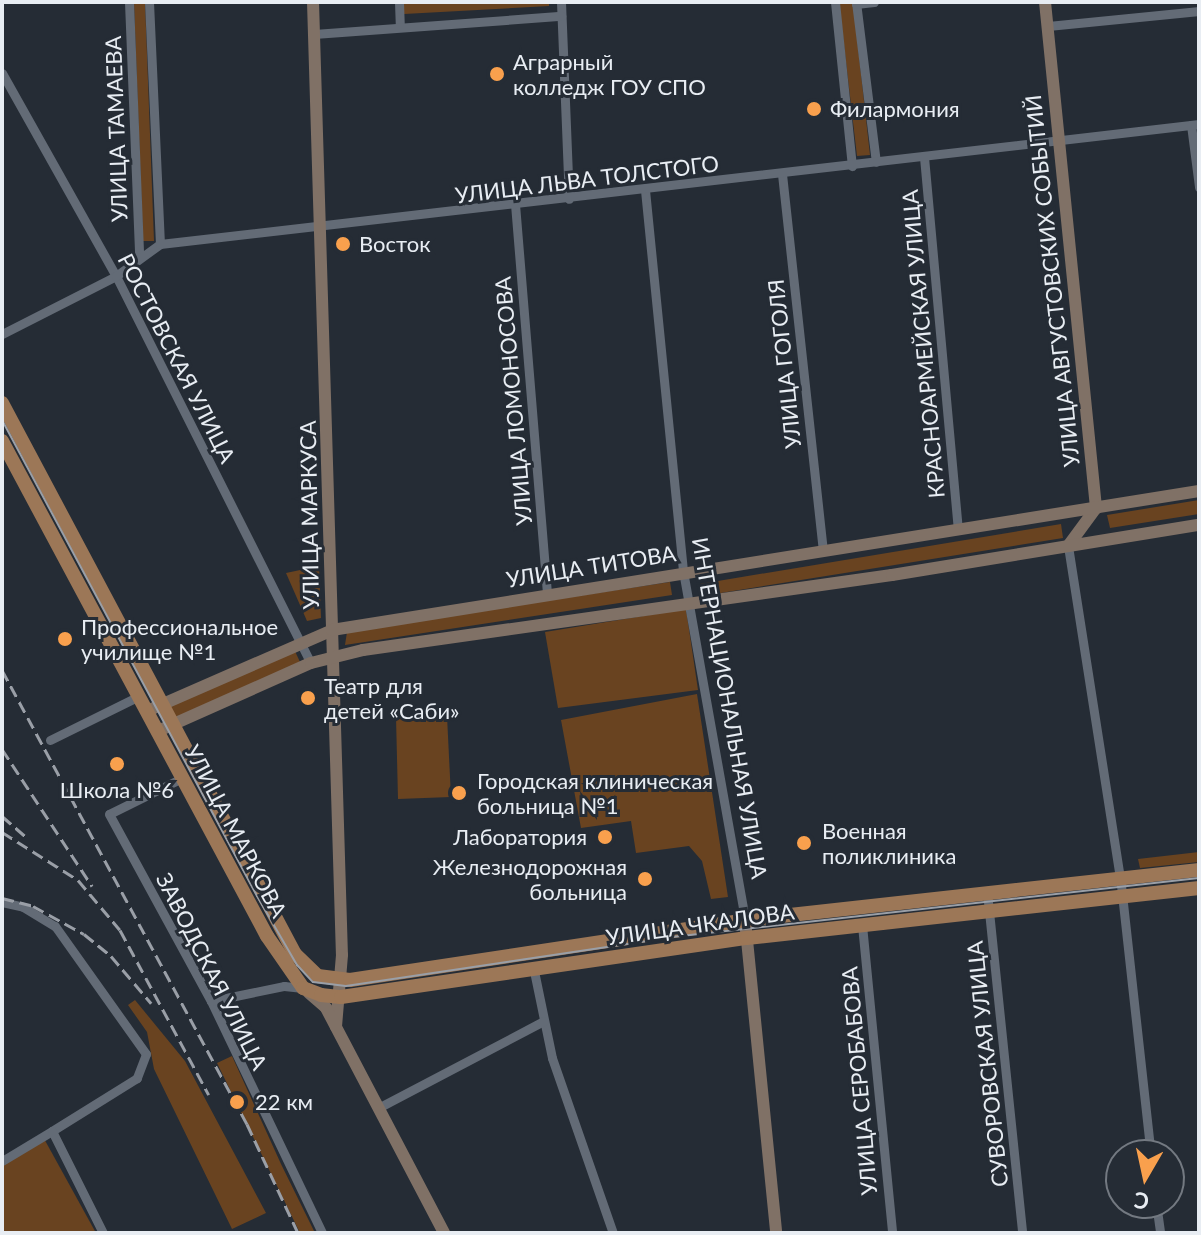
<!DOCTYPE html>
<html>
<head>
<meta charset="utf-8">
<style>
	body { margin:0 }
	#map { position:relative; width:1201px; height:1235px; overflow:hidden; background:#252c35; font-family:Lato,sans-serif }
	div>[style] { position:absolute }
	.green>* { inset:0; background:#694320 }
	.street>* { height:9px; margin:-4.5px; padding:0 4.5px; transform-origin:4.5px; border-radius:4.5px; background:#636b76 }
	.secondary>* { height:12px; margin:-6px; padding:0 6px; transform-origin:6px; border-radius:6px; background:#807166 }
	.primary>* { height:14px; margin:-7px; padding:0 7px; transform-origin:7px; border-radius:7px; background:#9c7757 }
	.tram>* { height:2px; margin:-1px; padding:0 1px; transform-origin:1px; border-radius:1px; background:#9a9fa7 }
	.rail>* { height:3px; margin-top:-1.5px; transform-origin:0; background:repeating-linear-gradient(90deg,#9a9fa7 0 12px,transparent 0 18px) }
	.dots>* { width:22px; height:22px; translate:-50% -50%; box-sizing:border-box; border:4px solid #252c35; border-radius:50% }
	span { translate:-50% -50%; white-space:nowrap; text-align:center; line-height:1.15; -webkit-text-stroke:6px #252c35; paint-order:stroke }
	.poi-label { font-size:22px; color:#e8edf3 }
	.left { translate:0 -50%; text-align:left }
	.right { translate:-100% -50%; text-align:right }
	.street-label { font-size:22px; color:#e8edf3 }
	.frame { position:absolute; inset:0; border:4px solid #e8edf3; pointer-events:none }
	.north { position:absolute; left:1105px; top:1139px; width:80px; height:80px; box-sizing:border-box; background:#252c35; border:2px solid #737981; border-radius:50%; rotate:189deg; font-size:22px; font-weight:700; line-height:32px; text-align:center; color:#e8edf3 }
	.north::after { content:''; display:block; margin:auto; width:28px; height:36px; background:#f9a04d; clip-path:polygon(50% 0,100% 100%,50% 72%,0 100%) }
</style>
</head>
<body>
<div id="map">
	<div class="green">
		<i style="clip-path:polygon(134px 2px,145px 2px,154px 241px,143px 241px)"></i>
		<i style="clip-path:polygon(404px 2px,549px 2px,549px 6px,404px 14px)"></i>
		<i style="clip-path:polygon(839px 2px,853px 2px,870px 155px,857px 156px)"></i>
		<i style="clip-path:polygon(1199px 500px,1199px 514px,1110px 528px,1107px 515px)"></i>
		<i style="clip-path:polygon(1061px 524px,1063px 538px,702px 596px,700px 584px)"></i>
		<i style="clip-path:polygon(319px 566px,321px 618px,307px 621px,286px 573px)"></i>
		<i style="clip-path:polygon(670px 582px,672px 595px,345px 645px,347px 632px,360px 629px)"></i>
		<i style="clip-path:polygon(686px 609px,698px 690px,558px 708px,545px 632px)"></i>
		<i style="clip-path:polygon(294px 649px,300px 662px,173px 719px,166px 706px)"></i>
		<i style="clip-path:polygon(697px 694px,728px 897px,711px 899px,702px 861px,689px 846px,636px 853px,631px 821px,581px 828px,561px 720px)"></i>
		<i style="clip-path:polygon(447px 716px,451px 797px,398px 799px,396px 717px)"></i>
		<i style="clip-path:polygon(1199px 852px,1199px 862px,1140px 868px,1138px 859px)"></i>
		<i style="clip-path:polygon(135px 1000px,185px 1061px,266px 1213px,232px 1229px,154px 1069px,147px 1032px,128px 1005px)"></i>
		<i style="clip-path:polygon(232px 1056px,281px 1164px,315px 1233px,300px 1233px,217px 1063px)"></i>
		<i style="clip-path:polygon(42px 1135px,96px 1233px,2px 1233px,2px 1157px)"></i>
	</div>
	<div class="street">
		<i style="left:129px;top:2px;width:253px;rotate:87.7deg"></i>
		<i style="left:149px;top:2px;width:242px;rotate:87.4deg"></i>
		<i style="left:399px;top:2px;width:25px;rotate:88deg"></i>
		<i style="left:561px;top:2px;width:197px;rotate:87.7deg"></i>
		<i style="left:835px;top:2px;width:165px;rotate:84.1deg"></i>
		<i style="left:856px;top:2px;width:161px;rotate:82.9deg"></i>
		<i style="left:856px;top:4px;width:18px;rotate:-6deg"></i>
		<i style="left:1048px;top:26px;width:152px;rotate:-5.7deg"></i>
		<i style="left:314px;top:34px;width:248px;rotate:-4.2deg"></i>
		<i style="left:2px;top:73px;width:233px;rotate:60.7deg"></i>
		<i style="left:116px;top:276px;width:433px;rotate:63.3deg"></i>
		<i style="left:1191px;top:125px;width:63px;rotate:82.6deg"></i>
		<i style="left:924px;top:157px;width:373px;rotate:84.8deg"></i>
		<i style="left:782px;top:174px;width:378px;rotate:83.8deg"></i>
		<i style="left:645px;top:190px;width:383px;rotate:84.3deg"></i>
		<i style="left:683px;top:571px;width:354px;rotate:79.9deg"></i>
		<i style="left:515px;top:204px;width:391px;rotate:85.3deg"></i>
		<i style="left:2px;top:334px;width:128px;rotate:-27deg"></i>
		<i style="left:116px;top:276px;width:54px;rotate:-36deg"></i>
		<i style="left:160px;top:244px;width:1046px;rotate:-6.59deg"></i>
		<i style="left:1068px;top:546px;width:343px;rotate:81.1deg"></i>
		<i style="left:1121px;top:885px;width:272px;rotate:83.7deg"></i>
		<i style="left:50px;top:740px;width:99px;rotate:-26.3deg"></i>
		<i style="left:182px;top:778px;width:81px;rotate:153.7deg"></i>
		<i style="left:109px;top:814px;width:213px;rotate:61.4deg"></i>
		<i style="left:211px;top:1001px;width:257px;rotate:64.4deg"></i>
		<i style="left:987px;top:892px;width:343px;rotate:84.1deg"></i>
		<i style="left:2px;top:902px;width:22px;rotate:13deg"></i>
		<i style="left:23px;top:907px;width:37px;rotate:31deg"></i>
		<i style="left:55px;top:926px;width:157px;rotate:54.6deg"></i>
		<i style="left:146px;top:1054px;width:26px;rotate:111deg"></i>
		<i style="left:137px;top:1078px;width:100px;rotate:148.1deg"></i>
		<i style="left:862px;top:925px;width:309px;rotate:84.4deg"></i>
		<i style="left:534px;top:971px;width:89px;rotate:78.3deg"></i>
		<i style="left:552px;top:1058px;width:185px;rotate:70.8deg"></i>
		<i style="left:211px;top:1001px;width:75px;rotate:-11.6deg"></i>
		<i style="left:284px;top:986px;width:19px;rotate:6deg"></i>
		<i style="left:378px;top:1108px;width:187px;rotate:-27.7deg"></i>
		<i style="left:2px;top:1161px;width:58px;rotate:-31deg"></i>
		<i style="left:52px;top:1131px;width:114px;rotate:63.4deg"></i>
		<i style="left:1156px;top:1203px;width:30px;rotate:82deg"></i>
	</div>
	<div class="secondary">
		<i style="left:313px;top:2px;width:953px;rotate:88.26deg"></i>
		<i style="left:342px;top:955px;width:72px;rotate:94.8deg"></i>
		<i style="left:1045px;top:2px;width:509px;rotate:84.24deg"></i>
		<i style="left:1096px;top:508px;width:47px;rotate:126.4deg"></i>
		<i style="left:147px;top:711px;width:202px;rotate:-23.6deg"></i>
		<i style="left:332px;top:630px;width:878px;rotate:-9.11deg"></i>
		<i style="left:158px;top:731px;width:167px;rotate:-24deg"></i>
		<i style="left:311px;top:663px;width:54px;rotate:-14deg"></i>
		<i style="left:363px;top:650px;width:534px;rotate:-8.07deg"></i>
		<i style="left:892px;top:575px;width:311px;rotate:-9.3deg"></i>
		<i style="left:745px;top:920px;width:315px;rotate:84.3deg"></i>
		<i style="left:309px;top:993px;width:23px;rotate:41deg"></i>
		<i style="left:326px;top:1008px;width:254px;rotate:62.3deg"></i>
	</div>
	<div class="primary">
		<i style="left:2px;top:403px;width:624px;rotate:62deg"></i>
		<i style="left:295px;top:954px;width:32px;rotate:44deg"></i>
		<i style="left:318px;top:976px;width:32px;rotate:7deg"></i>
		<i style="left:350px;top:980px;width:400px;rotate:-8.6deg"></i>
		<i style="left:745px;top:920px;width:457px;rotate:-6.3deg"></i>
		<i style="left:2px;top:441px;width:561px;rotate:61.84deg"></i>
		<i style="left:267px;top:936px;width:63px;rotate:55.3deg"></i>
		<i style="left:303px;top:988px;width:19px;rotate:21deg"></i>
		<i style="left:321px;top:995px;width:20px;rotate:6deg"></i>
		<i style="left:341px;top:997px;width:410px;rotate:-8.3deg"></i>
		<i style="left:747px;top:938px;width:455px;rotate:-6.3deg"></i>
	</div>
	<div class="tram">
		<i style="left:2px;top:420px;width:540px;rotate:61.82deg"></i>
		<i style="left:257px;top:896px;width:80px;rotate:59.9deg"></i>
		<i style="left:297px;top:965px;width:23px;rotate:47deg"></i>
		<i style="left:313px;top:982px;width:33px;rotate:7deg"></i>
		<i style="left:346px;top:986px;width:330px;rotate:-8.5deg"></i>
		<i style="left:672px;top:937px;width:530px;rotate:-6.39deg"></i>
	</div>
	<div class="rail">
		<i style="left:2px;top:670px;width:516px;rotate:61.65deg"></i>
		<i style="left:247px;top:1124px;width:120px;rotate:64.9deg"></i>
		<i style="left:2px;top:749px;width:164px;rotate:56.7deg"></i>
		<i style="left:2px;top:816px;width:32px;rotate:41deg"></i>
		<i style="left:2px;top:832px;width:90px;rotate:32.3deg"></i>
		<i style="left:78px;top:880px;width:65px;rotate:50deg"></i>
		<i style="left:120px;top:930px;width:187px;rotate:61.7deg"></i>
		<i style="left:2px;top:898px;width:32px;rotate:14deg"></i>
		<i style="left:33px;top:906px;width:58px;rotate:28.8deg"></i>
		<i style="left:84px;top:934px;width:35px;rotate:39deg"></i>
		<i style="left:111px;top:956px;width:62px;rotate:49.6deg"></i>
	</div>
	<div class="dots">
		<i style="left:497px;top:74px;background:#f9a04d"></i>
		<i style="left:814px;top:109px;background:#f9a04d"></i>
		<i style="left:343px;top:244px;background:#f9a04d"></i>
		<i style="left:65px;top:639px;background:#f9a04d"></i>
		<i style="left:308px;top:698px;background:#f9a04d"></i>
		<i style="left:117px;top:764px;background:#f9a04d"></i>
		<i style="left:459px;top:793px;background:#f9a04d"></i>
		<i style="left:605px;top:837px;background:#f9a04d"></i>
		<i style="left:804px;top:843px;background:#f9a04d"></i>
		<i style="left:645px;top:879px;background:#f9a04d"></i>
		<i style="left:237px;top:1102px;background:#f9a04d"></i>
	</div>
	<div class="poi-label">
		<span class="left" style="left:513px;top:74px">Аграрный<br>колледж ГОУ СПО</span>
		<span class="left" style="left:830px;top:109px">Филармония</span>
		<span class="left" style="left:359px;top:244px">Восток</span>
		<span class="left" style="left:81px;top:639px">Профессиональное<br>училище №1</span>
		<span class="left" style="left:324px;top:698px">Театр для<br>детей «Саби»</span>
		<span class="left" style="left:477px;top:793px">Городская клиническая<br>больница №1</span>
		<span style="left:117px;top:790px">Школа №6</span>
		<span class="left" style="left:822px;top:843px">Военная<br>поликлиника</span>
		<span class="right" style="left:587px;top:837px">Лаборатория</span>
		<span class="right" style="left:627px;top:879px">Железнодорожная<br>больница</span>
		<span class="left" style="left:255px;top:1102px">22 км</span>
	</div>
	<div class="street-label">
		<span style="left:116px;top:129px;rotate:-92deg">УЛИЦА ТАМАЕВА</span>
		<span style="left:587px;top:179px;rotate:-7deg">УЛИЦА ЛЬВА ТОЛСТОГО</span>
		<span style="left:1052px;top:281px;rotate:-96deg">УЛИЦА АВГУСТОВСКИХ СОБЫТИЙ</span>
		<span style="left:923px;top:344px;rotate:-95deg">КРАСНОАРМЕЙСКАЯ УЛИЦА</span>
		<span style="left:177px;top:358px;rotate:63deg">РОСТОВСКАЯ УЛИЦА</span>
		<span style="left:784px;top:364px;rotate:-96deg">УЛИЦА ГОГОЛЯ</span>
		<span style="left:513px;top:401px;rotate:-95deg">УЛИЦА ЛОМОНОСОВА</span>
		<span style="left:309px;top:515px;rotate:-91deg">УЛИЦА МАРКУСА</span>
		<span style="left:591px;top:566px;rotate:-9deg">УЛИЦА ТИТОВА</span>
		<span style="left:730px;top:708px;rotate:80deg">ИНТЕРНАЦИОНАЛЬНАЯ УЛИЦА</span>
		<span style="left:236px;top:831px;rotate:62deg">УЛИЦА МАРКОВА</span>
		<span style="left:700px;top:924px;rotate:-8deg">УЛИЦА ЧКАЛОВА</span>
		<span style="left:212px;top:971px;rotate:63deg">ЗАВОДСКАЯ УЛИЦА</span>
		<span style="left:987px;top:1064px;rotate:-96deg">СУВОРОВСКАЯ УЛИЦА</span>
		<span style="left:859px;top:1081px;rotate:-95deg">УЛИЦА СЕРОБАБОВА</span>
	</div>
	<div class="frame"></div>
	<div class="north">С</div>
</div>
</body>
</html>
